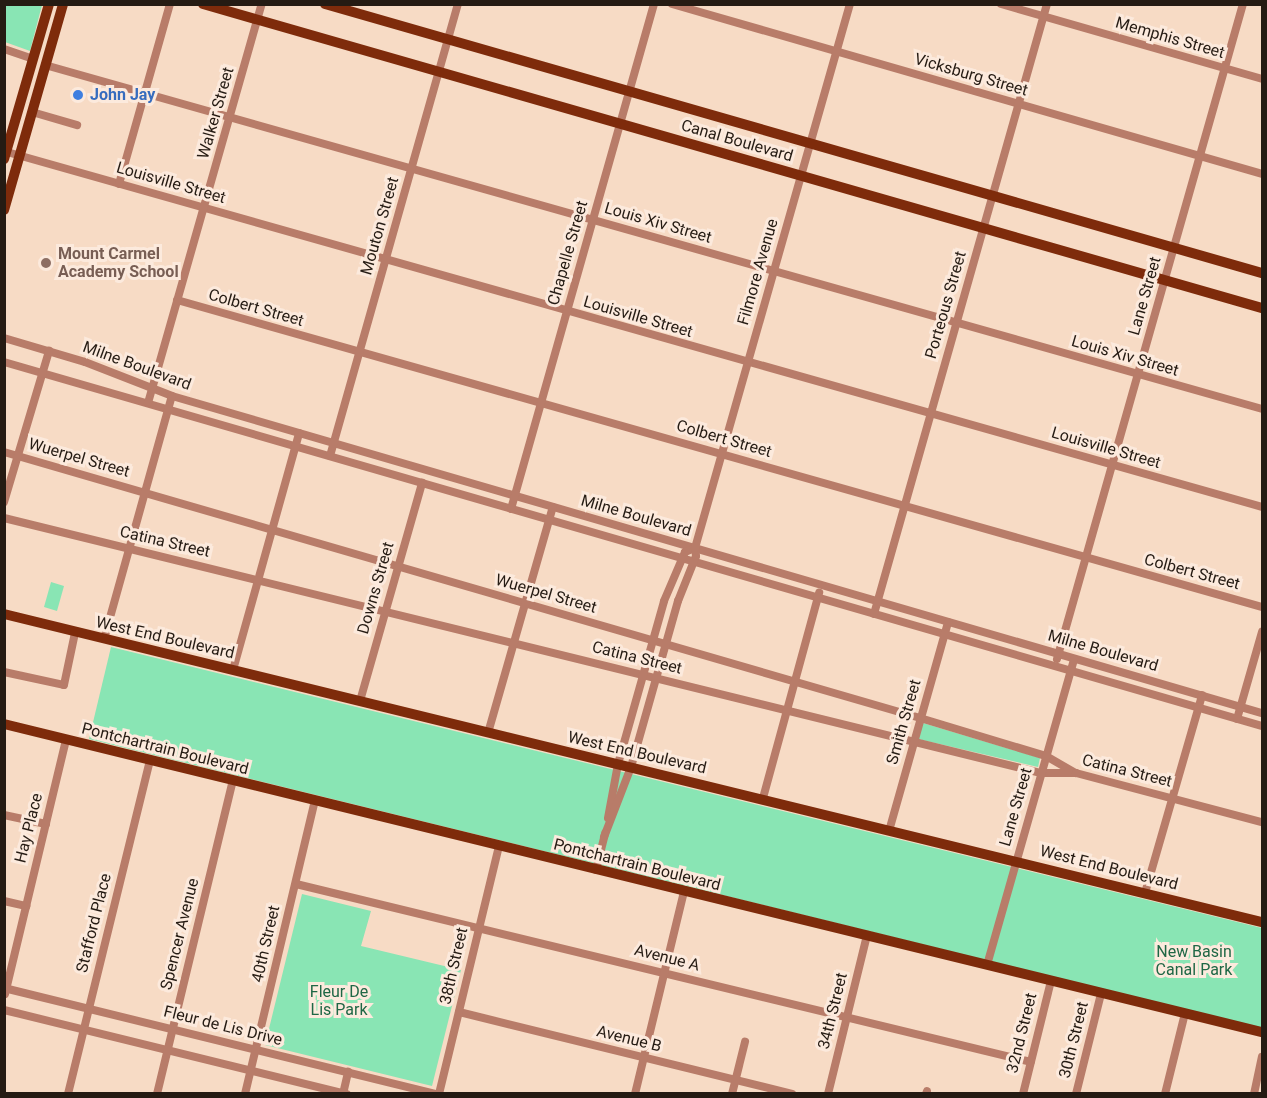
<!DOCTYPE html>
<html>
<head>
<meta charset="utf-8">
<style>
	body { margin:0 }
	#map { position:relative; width:1267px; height:1098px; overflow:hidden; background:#f7dbc5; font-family:Roboto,sans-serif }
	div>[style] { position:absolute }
	.green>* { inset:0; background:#89e5b4 }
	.minor>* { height:8px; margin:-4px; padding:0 4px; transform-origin:4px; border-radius:4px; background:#b87c69 }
	.major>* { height:10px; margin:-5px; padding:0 5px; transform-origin:5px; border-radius:5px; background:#7e2b0b }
	.dots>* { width:16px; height:16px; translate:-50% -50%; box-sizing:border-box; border:3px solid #fceadd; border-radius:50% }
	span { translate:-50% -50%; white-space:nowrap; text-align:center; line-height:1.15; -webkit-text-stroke:6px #fceadd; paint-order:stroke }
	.street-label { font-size:16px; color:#251b13 }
	.shop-label { font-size:16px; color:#366cbe; font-weight:700 }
	.left { translate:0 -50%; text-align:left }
	.education-label { font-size:16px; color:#785e54; font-weight:700 }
	.park-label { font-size:16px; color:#1f6745 }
	.frame { position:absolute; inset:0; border:6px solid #251b13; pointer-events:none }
</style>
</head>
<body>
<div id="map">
	<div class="green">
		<i style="clip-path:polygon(4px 5px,42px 5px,30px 51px,5px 42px)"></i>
		<i style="clip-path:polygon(51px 582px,64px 586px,57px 611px,44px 607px)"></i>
		<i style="clip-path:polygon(111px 647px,1262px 928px,1262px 1028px,89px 739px)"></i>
		<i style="clip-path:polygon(923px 723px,1040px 758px,1038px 767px,918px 739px)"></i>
		<i style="clip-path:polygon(302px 894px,371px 911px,361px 946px,461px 970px,432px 1086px,265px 1045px)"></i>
	</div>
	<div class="minor">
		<i style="left:672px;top:4px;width:614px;rotate:16.07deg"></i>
		<i style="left:1001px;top:4px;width:272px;rotate:16deg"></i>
		<i style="left:4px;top:49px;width:31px;rotate:19deg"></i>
		<i style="left:45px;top:65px;width:1265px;rotate:15.78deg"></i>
		<i style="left:32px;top:112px;width:47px;rotate:16.1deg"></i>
		<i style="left:7px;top:152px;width:1304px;rotate:15.79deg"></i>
		<i style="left:119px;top:184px;width:187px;rotate:-74.2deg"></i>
		<i style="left:177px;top:300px;width:1128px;rotate:15.8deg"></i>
		<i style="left:4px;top:338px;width:84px;rotate:16.5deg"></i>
		<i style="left:85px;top:362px;width:93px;rotate:21.3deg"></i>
		<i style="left:172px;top:396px;width:1135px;rotate:16.22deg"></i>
		<i style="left:4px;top:362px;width:1310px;rotate:16.14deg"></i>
		<i style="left:148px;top:403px;width:415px;rotate:-74.1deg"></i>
		<i style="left:4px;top:452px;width:954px;rotate:16.19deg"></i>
		<i style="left:920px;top:718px;width:132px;rotate:16.8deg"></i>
		<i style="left:1046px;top:756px;width:34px;rotate:30deg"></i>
		<i style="left:330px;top:456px;width:470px;rotate:-74.2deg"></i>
		<i style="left:4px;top:502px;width:158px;rotate:-73.4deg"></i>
		<i style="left:511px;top:509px;width:525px;rotate:-74.19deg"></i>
		<i style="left:4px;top:518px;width:1068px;rotate:13.82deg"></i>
		<i style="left:1041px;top:773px;width:35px"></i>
		<i style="left:1076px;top:773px;width:192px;rotate:14.8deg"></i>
		<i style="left:874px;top:614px;width:634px;rotate:-74.17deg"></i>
		<i style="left:104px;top:639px;width:252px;rotate:-74.4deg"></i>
		<i style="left:1057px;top:659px;width:681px;rotate:-74.15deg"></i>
		<i style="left:233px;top:670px;width:246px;rotate:-74.4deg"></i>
		<i style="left:4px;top:672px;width:61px;rotate:12.2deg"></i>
		<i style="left:64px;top:685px;width:53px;rotate:-78.1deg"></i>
		<i style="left:360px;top:701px;width:227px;rotate:-74.1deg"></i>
		<i style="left:1237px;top:719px;width:91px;rotate:-74deg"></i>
		<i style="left:488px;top:733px;width:235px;rotate:-74deg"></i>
		<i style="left:763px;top:798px;width:213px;rotate:-74.7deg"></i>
		<i style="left:4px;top:815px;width:43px;rotate:12.1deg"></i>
		<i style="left:608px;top:818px;width:55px;rotate:-79.5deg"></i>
		<i style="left:618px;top:764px;width:169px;rotate:-74.2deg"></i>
		<i style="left:664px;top:601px;width:53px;rotate:-66.8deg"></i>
		<i style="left:685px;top:552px;width:11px;rotate:-22deg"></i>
		<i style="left:889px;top:831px;width:217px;rotate:-74.2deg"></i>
		<i style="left:604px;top:837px;width:75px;rotate:-68.9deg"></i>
		<i style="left:631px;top:767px;width:173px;rotate:-74.2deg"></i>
		<i style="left:678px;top:601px;width:48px;rotate:-68.2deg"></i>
		<i style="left:696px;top:556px;width:8px;rotate:-97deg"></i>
		<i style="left:695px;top:548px;width:566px;rotate:-74.1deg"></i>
		<i style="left:596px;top:870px;width:38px;rotate:-76deg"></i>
		<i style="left:296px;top:884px;width:756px;rotate:13.61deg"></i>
		<i style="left:1145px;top:893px;width:206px;rotate:-73.9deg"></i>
		<i style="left:4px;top:901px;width:23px;rotate:13deg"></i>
		<i style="left:987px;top:965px;width:318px;rotate:-74.1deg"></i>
		<i style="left:4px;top:988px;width:443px;rotate:13.8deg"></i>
		<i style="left:5px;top:994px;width:261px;rotate:-76.5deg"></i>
		<i style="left:4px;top:1010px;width:353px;rotate:13.8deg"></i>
		<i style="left:459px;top:1012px;width:343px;rotate:13.8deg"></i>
		<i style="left:68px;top:1094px;width:344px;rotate:-76.2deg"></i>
		<i style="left:157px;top:1094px;width:322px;rotate:-76.4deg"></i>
		<i style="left:245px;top:1094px;width:301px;rotate:-76.6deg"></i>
		<i style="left:343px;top:1094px;width:23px;rotate:-77deg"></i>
		<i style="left:439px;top:1094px;width:255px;rotate:-76.4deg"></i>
		<i style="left:635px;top:1094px;width:208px;rotate:-76.4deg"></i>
		<i style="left:732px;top:1094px;width:54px;rotate:-76deg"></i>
		<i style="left:828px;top:1094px;width:164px;rotate:-76.2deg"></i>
		<i style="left:926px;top:1094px;width:3px;rotate:-72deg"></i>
		<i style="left:1023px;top:1094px;width:116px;rotate:-76.1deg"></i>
		<i style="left:1076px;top:1094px;width:103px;rotate:-76deg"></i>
		<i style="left:1165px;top:1094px;width:83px;rotate:-76.1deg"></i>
		<i style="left:1254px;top:1094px;width:38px;rotate:-78deg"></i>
	</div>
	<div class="major">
		<i style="left:203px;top:4px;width:1102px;rotate:16.02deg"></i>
		<i style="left:325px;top:4px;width:975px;rotate:16.02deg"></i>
		<i style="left:4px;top:159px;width:161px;rotate:-73.8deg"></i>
		<i style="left:4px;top:210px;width:214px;rotate:-74deg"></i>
		<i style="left:4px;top:614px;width:1295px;rotate:13.76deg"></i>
		<i style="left:4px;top:724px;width:1295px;rotate:13.76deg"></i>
	</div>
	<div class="dots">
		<i style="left:78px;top:95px;background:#3f7fe0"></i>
		<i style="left:46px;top:263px;background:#8d6e63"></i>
	</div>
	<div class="street-label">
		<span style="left:1170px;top:38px;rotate:16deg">Memphis Street</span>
		<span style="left:971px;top:75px;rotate:16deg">Vicksburg Street</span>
		<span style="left:216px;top:113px;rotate:-74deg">Walker Street</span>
		<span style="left:737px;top:141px;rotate:16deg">Canal Boulevard</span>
		<span style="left:171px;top:183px;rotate:16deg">Louisville Street</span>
		<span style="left:658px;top:223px;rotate:16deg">Louis Xiv Street</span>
		<span style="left:380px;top:226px;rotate:-74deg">Mouton Street</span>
		<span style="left:568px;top:253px;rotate:-74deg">Chapelle Street</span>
		<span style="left:758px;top:272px;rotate:-74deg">Filmore Avenue</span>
		<span style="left:1145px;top:296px;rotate:-74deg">Lane Street</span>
		<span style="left:946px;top:305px;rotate:-74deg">Porteous Street</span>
		<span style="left:256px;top:308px;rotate:16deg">Colbert Street</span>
		<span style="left:638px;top:317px;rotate:16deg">Louisville Street</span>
		<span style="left:1125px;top:356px;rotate:16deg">Louis Xiv Street</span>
		<span style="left:137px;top:366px;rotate:20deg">Milne Boulevard</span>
		<span style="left:724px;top:439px;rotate:16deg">Colbert Street</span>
		<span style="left:1106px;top:448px;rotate:16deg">Louisville Street</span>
		<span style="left:79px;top:458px;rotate:16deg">Wuerpel Street</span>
		<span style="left:636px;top:516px;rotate:16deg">Milne Boulevard</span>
		<span style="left:165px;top:542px;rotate:13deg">Catina Street</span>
		<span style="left:1192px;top:572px;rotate:15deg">Colbert Street</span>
		<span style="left:376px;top:588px;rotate:-74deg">Downs Street</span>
		<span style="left:546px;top:594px;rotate:16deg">Wuerpel Street</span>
		<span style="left:165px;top:638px;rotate:13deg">West End Boulevard</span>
		<span style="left:1103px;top:651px;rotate:16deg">Milne Boulevard</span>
		<span style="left:637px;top:658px;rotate:14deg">Catina Street</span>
		<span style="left:904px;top:722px;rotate:-74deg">Smith Street</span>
		<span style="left:165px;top:749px;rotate:14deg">Pontchartrain Boulevard</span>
		<span style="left:637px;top:753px;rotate:13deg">West End Boulevard</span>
		<span style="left:1127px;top:771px;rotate:14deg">Catina Street</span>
		<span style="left:1016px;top:807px;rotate:-74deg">Lane Street</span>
		<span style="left:29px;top:828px;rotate:-76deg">Hay Place</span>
		<span style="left:637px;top:865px;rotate:14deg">Pontchartrain Boulevard</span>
		<span style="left:1109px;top:868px;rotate:14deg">West End Boulevard</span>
		<span style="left:94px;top:923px;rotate:-76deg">Stafford Place</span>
		<span style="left:180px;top:934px;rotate:-76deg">Spencer Avenue</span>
		<span style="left:266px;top:944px;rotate:-77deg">40th Street</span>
		<span style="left:667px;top:958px;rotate:14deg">Avenue A</span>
		<span style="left:454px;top:966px;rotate:-77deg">38th Street</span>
		<span style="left:833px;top:1011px;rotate:-76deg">34th Street</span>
		<span style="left:223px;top:1026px;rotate:14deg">Fleur de Lis Drive</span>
		<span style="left:1022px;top:1033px;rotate:-76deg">32nd Street</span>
		<span style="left:629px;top:1039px;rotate:14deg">Avenue B</span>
		<span style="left:1074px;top:1040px;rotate:-76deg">30th Street</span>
	</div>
	<div class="shop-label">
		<span class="left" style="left:90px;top:95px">John Jay</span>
	</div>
	<div class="education-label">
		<span class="left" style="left:58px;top:263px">Mount Carmel<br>Academy School</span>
	</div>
	<div class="park-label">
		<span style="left:1194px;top:961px">New Basin<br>Canal Park</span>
		<span style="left:339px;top:1001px">Fleur De<br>Lis Park</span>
	</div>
	<div class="frame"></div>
</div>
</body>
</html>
